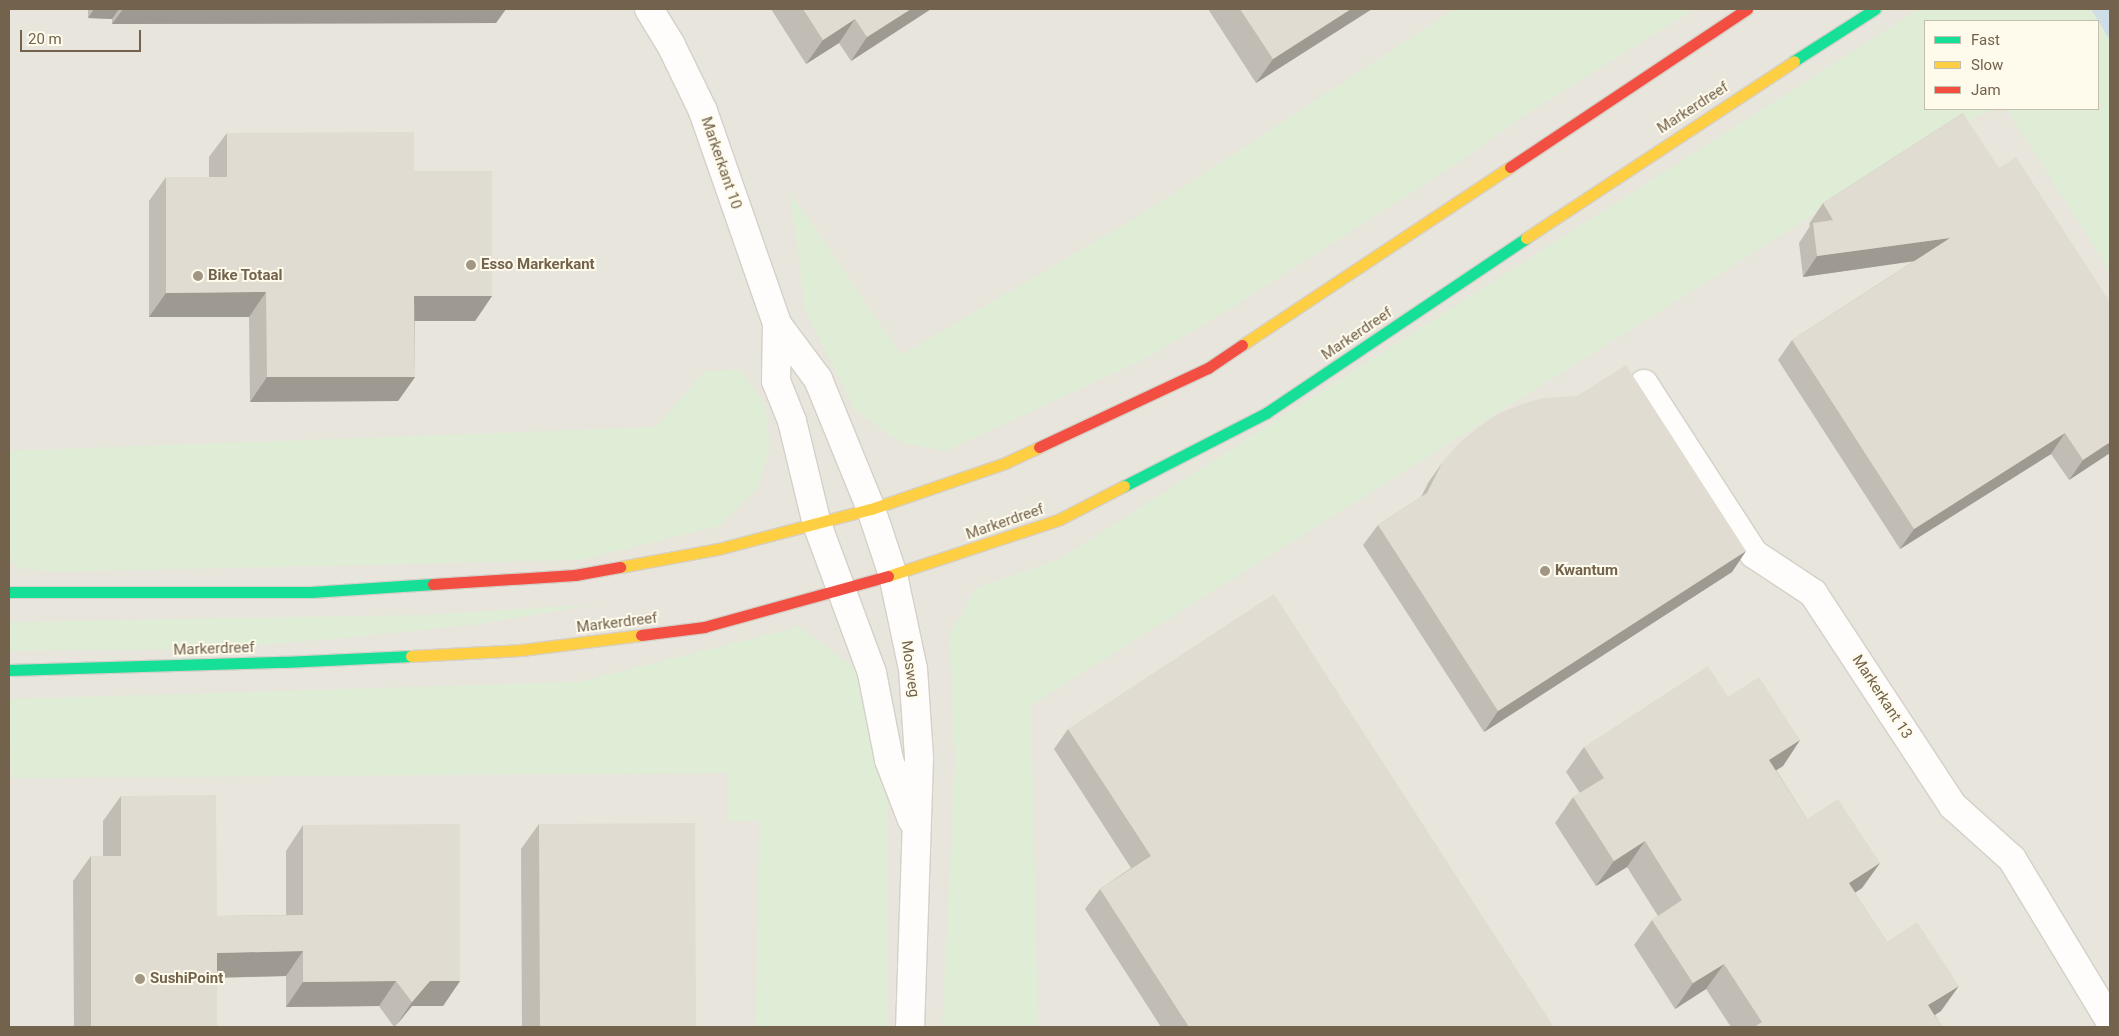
<!DOCTYPE html>
<html>
<head>
<meta charset="utf-8">
<style>
	body { margin:0 }
	#map { position:relative; width:2119px; height:1036px; overflow:hidden; background:#f6f4eb; font-family:Roboto,sans-serif }
	div>[style] { position:absolute }
	.industrial>* { inset:0; background:#e8e5dc }
	.green>* { inset:0; background:#dfedd6 }
	.water>* { inset:0; background:#cddee6 }
	.roads { filter:drop-shadow(1px 0 #d4d0c8) drop-shadow(-1px 0 #d4d0c8) drop-shadow(0 1px #d4d0c8) drop-shadow(0 -1px #d4d0c8) }
	.street>* { height:28px; margin:-14px; padding:0 14px; transform-origin:14px; border-radius:14px; background:#fefdfc }
	.fast>* { height:11px; margin:-5.5px; padding:0 5.5px; transform-origin:5.5px; border-radius:5.5px; background:#16e098 }
	.slow>* { height:11px; margin:-5.5px; padding:0 5.5px; transform-origin:5.5px; border-radius:5.5px; background:#ffcf43 }
	.jam>* { height:11px; margin:-5.5px; padding:0 5.5px; transform-origin:5.5px; border-radius:5.5px; background:#f24e42 }
	.wall>* { inset:0; background:#c2bdb4 }
	.shaded-wall>* { inset:0; background:#9e9a92 }
	.building>* { inset:0; background:#e1dcd1 }
	.dots>* { width:14px; height:14px; translate:-50% -50%; box-sizing:border-box; border:2px solid #fefbec; border-radius:50% }
	span { translate:-50% -50%; white-space:nowrap; text-align:center; line-height:1.15; -webkit-text-stroke:4px #fefbec; paint-order:stroke }
	.street-label { font-size:15px; color:#73624c }
	.poi-label { font-size:15px; color:#73624c; font-weight:700 }
	.left { translate:0 -50%; text-align:left }
	.frame { position:absolute; inset:0; border:10px solid #73624c; pointer-events:none }
	.legend { position:absolute; left:1924px; top:20px; width:175px; height:90px; box-sizing:border-box; background:#fefbec; border:1px solid #c6beac; margin:0; padding:6px 9px; list-style:none; font-size:15px; color:#73624c }
	.legend li { display:flex; align-items:center; gap:10px; height:25px }
	.legend b { width:25px; border:1px solid #c6beac }
	.scale { position:absolute; left:20px; top:30px; width:121px; height:22px; box-sizing:border-box; border:2px solid #73624c; border-top:0; padding-left:6px; font-size:15px; line-height:18px; white-space:nowrap; color:#73624c; -webkit-text-stroke:4px #fefbec; paint-order:stroke }
</style>
</head>
<body>
<div id="map">
	<div class="industrial">
		<i style="clip-path:polygon(evenodd,9px 9px,2110px 9px,2110px 1027px,9px 1027px,9px 9px,1925px 21px,2098px 21px,2098px 109px,1925px 109px,1925px 21px)"></i>
	</div>
	<div class="green">
		<i style="clip-path:polygon(1455px 9px,1694px 9px,1531px 111px,1450px 168px,1215px 318px,1144px 359px,946px 451px,902px 443px,856px 411px,805px 310px,790px 192px,901px 355px,1139px 216px)"></i>
		<i style="clip-path:polygon(1919px 9px,2091px 9px,2110px 40px,2110px 272px,2007px 109px,2098px 109px,2098px 21px,1925px 21px,1925px 109px,1992px 109px,1944px 134px,1820px 211px,1031px 705px,1038px 1027px,942px 1027px,955px 762px,949px 636px,976px 588px,1060px 559px)"></i>
		<i style="clip-path:polygon(740px 370px,765px 405px,770px 448px,757px 488px,719px 526px,579px 560px,51px 572px,18px 568px,10px 558px,9px 451px,656px 427px,705px 371px)"></i>
		<i style="clip-path:polygon(597px 604px,480px 624px,344px 638px,206px 649px,9px 651px,9px 622px,423px 615px)"></i>
		<i style="clip-path:polygon(799px 627px,856px 669px,887px 795px,887px 1027px,756px 1027px,759px 821px,728px 821px,728px 773px,11px 778px,9px 699px,579px 682px)"></i>
	</div>
	<div class="water">
		<i style="clip-path:polygon(2091px 9px,2110px 9px,2110px 40px)"></i>
	</div>
	<div class="roads">
		<div class="street">
			<i style="left:649px;top:9px;width:42px;rotate:58.6deg"></i>
			<i style="left:671px;top:45px;width:73px;rotate:64.1deg"></i>
			<i style="left:703px;top:111px;width:225px;rotate:70.8deg"></i>
			<i style="left:777px;top:324px;width:69px;rotate:53.3deg"></i>
			<i style="left:818px;top:379px;width:140px;rotate:67.8deg"></i>
			<i style="left:871px;top:509px;width:70px;rotate:71.6deg"></i>
			<i style="left:893px;top:575px;width:96px;rotate:78deg"></i>
			<i style="left:913px;top:669px;width:89px;rotate:86.1deg"></i>
			<i style="left:919px;top:758px;width:269px;rotate:91.9deg"></i>
			<i style="left:777px;top:324px;width:57px;rotate:91deg"></i>
			<i style="left:776px;top:381px;width:43px;rotate:68.2deg"></i>
			<i style="left:792px;top:421px;width:106px;rotate:76.4deg"></i>
			<i style="left:817px;top:524px;width:159px;rotate:69.7deg"></i>
			<i style="left:872px;top:673px;width:89px;rotate:78.9deg"></i>
			<i style="left:889px;top:760px;width:64px;rotate:69deg"></i>
			<i style="left:1644px;top:384px;width:202px;rotate:57.1deg"></i>
			<i style="left:1754px;top:554px;width:71px;rotate:33.5deg"></i>
			<i style="left:1813px;top:593px;width:255px;rotate:56.7deg"></i>
			<i style="left:1953px;top:806px;width:79px;rotate:41.9deg"></i>
			<i style="left:2012px;top:859px;width:189px;rotate:58.8deg"></i>
		</div>
		<div class="fast">
			<i style="left:1794px;top:61px;width:96px;rotate:-32.7deg"></i>
			<i style="left:1124px;top:486px;width:160px;rotate:-27.2deg"></i>
			<i style="left:1266px;top:413px;width:313px;rotate:-33.9deg"></i>
			<i style="left:9px;top:592px;width:302px"></i>
			<i style="left:311px;top:592px;width:122px;rotate:-3.8deg"></i>
			<i style="left:9px;top:670px;width:275px;rotate:-1.7deg"></i>
			<i style="left:284px;top:662px;width:127px;rotate:-2.7deg"></i>
		</div>
		<div class="slow">
			<i style="left:1526px;top:238px;width:321px;rotate:-33.4deg"></i>
			<i style="left:1242px;top:345px;width:322px;rotate:-33.6deg"></i>
			<i style="left:620px;top:567px;width:100px;rotate:-10.4deg"></i>
			<i style="left:718px;top:549px;width:158px;rotate:-14.7deg"></i>
			<i style="left:871px;top:509px;width:142px;rotate:-18.9deg"></i>
			<i style="left:1005px;top:463px;width:38px;rotate:-25deg"></i>
			<i style="left:888px;top:576px;width:181px;rotate:-18.3deg"></i>
			<i style="left:1060px;top:519px;width:72px;rotate:-27.3deg"></i>
			<i style="left:411px;top:656px;width:110px;rotate:-3.1deg"></i>
			<i style="left:521px;top:650px;width:121px;rotate:-7.1deg"></i>
		</div>
		<div class="jam">
			<i style="left:1510px;top:167px;width:285px;rotate:-33.7deg"></i>
			<i style="left:1039px;top:447px;width:187px;rotate:-25.1deg"></i>
			<i style="left:1208px;top:368px;width:41px;rotate:-34.1deg"></i>
			<i style="left:433px;top:584px;width:142px;rotate:-3.6deg"></i>
			<i style="left:575px;top:575px;width:46px;rotate:-10.1deg"></i>
			<i style="left:641px;top:635px;width:64px;rotate:-7.2deg"></i>
			<i style="left:704px;top:627px;width:191px;rotate:-15.5deg"></i>
		</div>
	</div>
	<div class="wall">
		<i style="clip-path:polygon(88px 9px,506px 9px,496px 23px,112px 24px,112px 19px,88px 18px)"></i>
		<i style="clip-path:polygon(771px 9px,931px 9px,851px 61px,839px 43px,806px 64px)"></i>
		<i style="clip-path:polygon(1208px 9px,1372px 9px,1256px 83px)"></i>
		<i style="clip-path:polygon(1963px 113px,2110px 453px,2069px 480px,2051px 454px,1900px 549px,1778px 360px,1792px 340px,1914px 261px,1803px 277px,1799px 243px,1810px 226px,1809px 224px,1823px 203px)"></i>
		<i style="clip-path:polygon(227px 133px,414px 171px,492px 296px,475px 321px,415px 321px,415px 377px,398px 401px,250px 402px,249px 317px,149px 317px,149px 201px,166px 177px,209px 177px,209px 157px)"></i>
		<i style="clip-path:polygon(1442px 463px,1746px 551px,1732px 572px,1484px 732px,1363px 545px,1378px 525px,1421px 497px,1428px 483px)"></i>
		<i style="clip-path:polygon(1068px 729px,1554px 1027px,1161px 1027px,1085px 909px,1100px 889px,1131px 868px,1054px 749px)"></i>
		<i style="clip-path:polygon(1800px 740px,1783px 766px,1776px 770px,1807px 819px,1880px 863px,1862px 888px,1855px 893px,1887px 942px,1941px 1011px,1935px 1015px,1942px 1027px,1731px 1027px,1706px 989px,1675px 1009px,1634px 945px,1652px 920px,1658px 916px,1627px 867px,1596px 886px,1555px 823px,1573px 797px,1580px 793px,1566px 772px,1584px 747px)"></i>
		<i style="clip-path:polygon(121px 796px,217px 916px,286px 915px,286px 851px,303px 825px,460px 981px,443px 1006px,412px 1006px,394px 1027px,379px 1006px,286px 1007px,286px 976px,217px 978px,217px 1027px,74px 1027px,73px 881px,91px 856px,103px 856px,103px 821px)"></i>
		<i style="clip-path:polygon(539px 824px,696px 1027px,522px 1027px,521px 849px)"></i>
	</div>
	<div class="shaded-wall">
		<i style="clip-path:polygon(94px 9px,119px 9px,112px 19px,88px 18px)"></i>
		<i style="clip-path:polygon(123px 9px,506px 9px,496px 23px,112px 24px)"></i>
		<i style="clip-path:polygon(911px 9px,931px 9px,851px 61px,867px 37px)"></i>
		<i style="clip-path:polygon(1351px 9px,1372px 9px,1256px 83px,1273px 59px)"></i>
		<i style="clip-path:polygon(855px 19px,839px 43px,806px 64px,823px 40px)"></i>
		<i style="clip-path:polygon(1950px 238px,1936px 258px,1803px 277px,1817px 256px)"></i>
		<i style="clip-path:polygon(266px 292px,249px 317px,149px 317px,166px 293px)"></i>
		<i style="clip-path:polygon(414px 296px,492px 296px,475px 321px,397px 321px)"></i>
		<i style="clip-path:polygon(267px 377px,415px 377px,398px 401px,250px 402px)"></i>
		<i style="clip-path:polygon(2065px 433px,2051px 454px,1900px 549px,1914px 529px)"></i>
		<i style="clip-path:polygon(2110px 442px,2110px 453px,2069px 480px,2083px 460px)"></i>
		<i style="clip-path:polygon(1746px 551px,1732px 572px,1484px 732px,1498px 711px)"></i>
		<i style="clip-path:polygon(1800px 740px,1783px 766px,1752px 786px,1769px 760px)"></i>
		<i style="clip-path:polygon(1645px 841px,1627px 867px,1596px 886px,1614px 861px)"></i>
		<i style="clip-path:polygon(1880px 863px,1862px 888px,1831px 908px,1849px 883px)"></i>
		<i style="clip-path:polygon(303px 951px,286px 976px,199px 978px,217px 953px)"></i>
		<i style="clip-path:polygon(1724px 964px,1706px 989px,1675px 1009px,1693px 983px)"></i>
		<i style="clip-path:polygon(396px 981px,379px 1006px,286px 1007px,303px 982px)"></i>
		<i style="clip-path:polygon(430px 981px,460px 981px,443px 1006px,412px 1006px,395px 1027px,412px 1002px)"></i>
		<i style="clip-path:polygon(1959px 986px,1941px 1011px,1916px 1027px,1928px 1005px)"></i>
	</div>
	<div class="building">
		<i style="clip-path:polygon(803px 9px,911px 9px,867px 37px,855px 19px,823px 40px)"></i>
		<i style="clip-path:polygon(1240px 9px,1351px 9px,1273px 59px)"></i>
		<i style="clip-path:polygon(1963px 113px,1999px 168px,2016px 157px,2110px 302px,2110px 442px,2083px 460px,2065px 433px,1914px 529px,1792px 340px,1950px 238px,1817px 256px,1813px 223px,1833px 220px,1823px 203px)"></i>
		<i style="clip-path:polygon(414px 132px,414px 171px,492px 171px,492px 296px,414px 296px,415px 377px,267px 377px,266px 292px,166px 293px,166px 177px,227px 177px,227px 133px)"></i>
		<i style="clip-path:polygon(1626px 365px,1746px 551px,1498px 711px,1378px 525px,1427px 493px,1442px 463px,1458px 444px,1477px 428px,1496px 415px,1519px 405px,1543px 398px,1577px 396px)"></i>
		<i style="clip-path:polygon(1274px 594px,1554px 1027px,1189px 1027px,1100px 889px,1151px 856px,1068px 729px)"></i>
		<i style="clip-path:polygon(1708px 666px,1728px 697px,1759px 677px,1800px 740px,1769px 760px,1807px 819px,1838px 799px,1880px 863px,1849px 883px,1887px 942px,1917px 922px,1959px 986px,1928px 1005px,1942px 1027px,1754px 1027px,1762px 1022px,1724px 964px,1693px 983px,1652px 920px,1682px 900px,1645px 841px,1614px 861px,1573px 797px,1604px 778px,1584px 747px)"></i>
		<i style="clip-path:polygon(216px 795px,217px 916px,303px 915px,303px 825px,460px 824px,460px 981px,430px 981px,412px 1002px,396px 981px,303px 982px,303px 951px,217px 953px,217px 1027px,91px 1027px,91px 856px,121px 856px,121px 796px)"></i>
		<i style="clip-path:polygon(695px 823px,696px 1027px,540px 1027px,539px 824px)"></i>
	</div>
	<div class="dots">
		<i style="left:471px;top:265px;background:#a19584"></i>
		<i style="left:198px;top:276px;background:#a19584"></i>
		<i style="left:1545px;top:571px;background:#a19584"></i>
		<i style="left:140px;top:979px;background:#a19584"></i>
	</div>
	<div class="street-label">
		<span style="left:1693px;top:108px;rotate:-33deg">Markerdreef</span>
		<span style="left:721px;top:163px;rotate:71deg">Markerkant 10</span>
		<span style="left:1357px;top:334px;rotate:-34deg">Markerdreef</span>
		<span style="left:1005px;top:522px;rotate:-19deg">Markerdreef</span>
		<span style="left:617px;top:623px;rotate:-7deg">Markerdreef</span>
		<span style="left:214px;top:649px;rotate:-2deg">Markerdreef</span>
		<span style="left:910px;top:669px;rotate:82deg">Mosweg</span>
		<span style="left:1882px;top:697px;rotate:57deg">Markerkant 13</span>
	</div>
	<div class="poi-label">
		<span class="left" style="left:481px;top:265px">Esso Markerkant</span>
		<span class="left" style="left:208px;top:276px">Bike Totaal</span>
		<span class="left" style="left:1555px;top:571px">Kwantum</span>
		<span class="left" style="left:150px;top:979px">SushiPoint</span>
	</div>
	<div class="frame"></div>
	<ul class="legend">
	<li><b style="height:6px;background:#16e098"></b>Fast</li>
	<li><b style="height:6px;background:#ffcf43"></b>Slow</li>
	<li><b style="height:6px;background:#f24e42"></b>Jam</li>
	</ul>
	<div class="scale">20 m</div>
</div>
</body>
</html>
